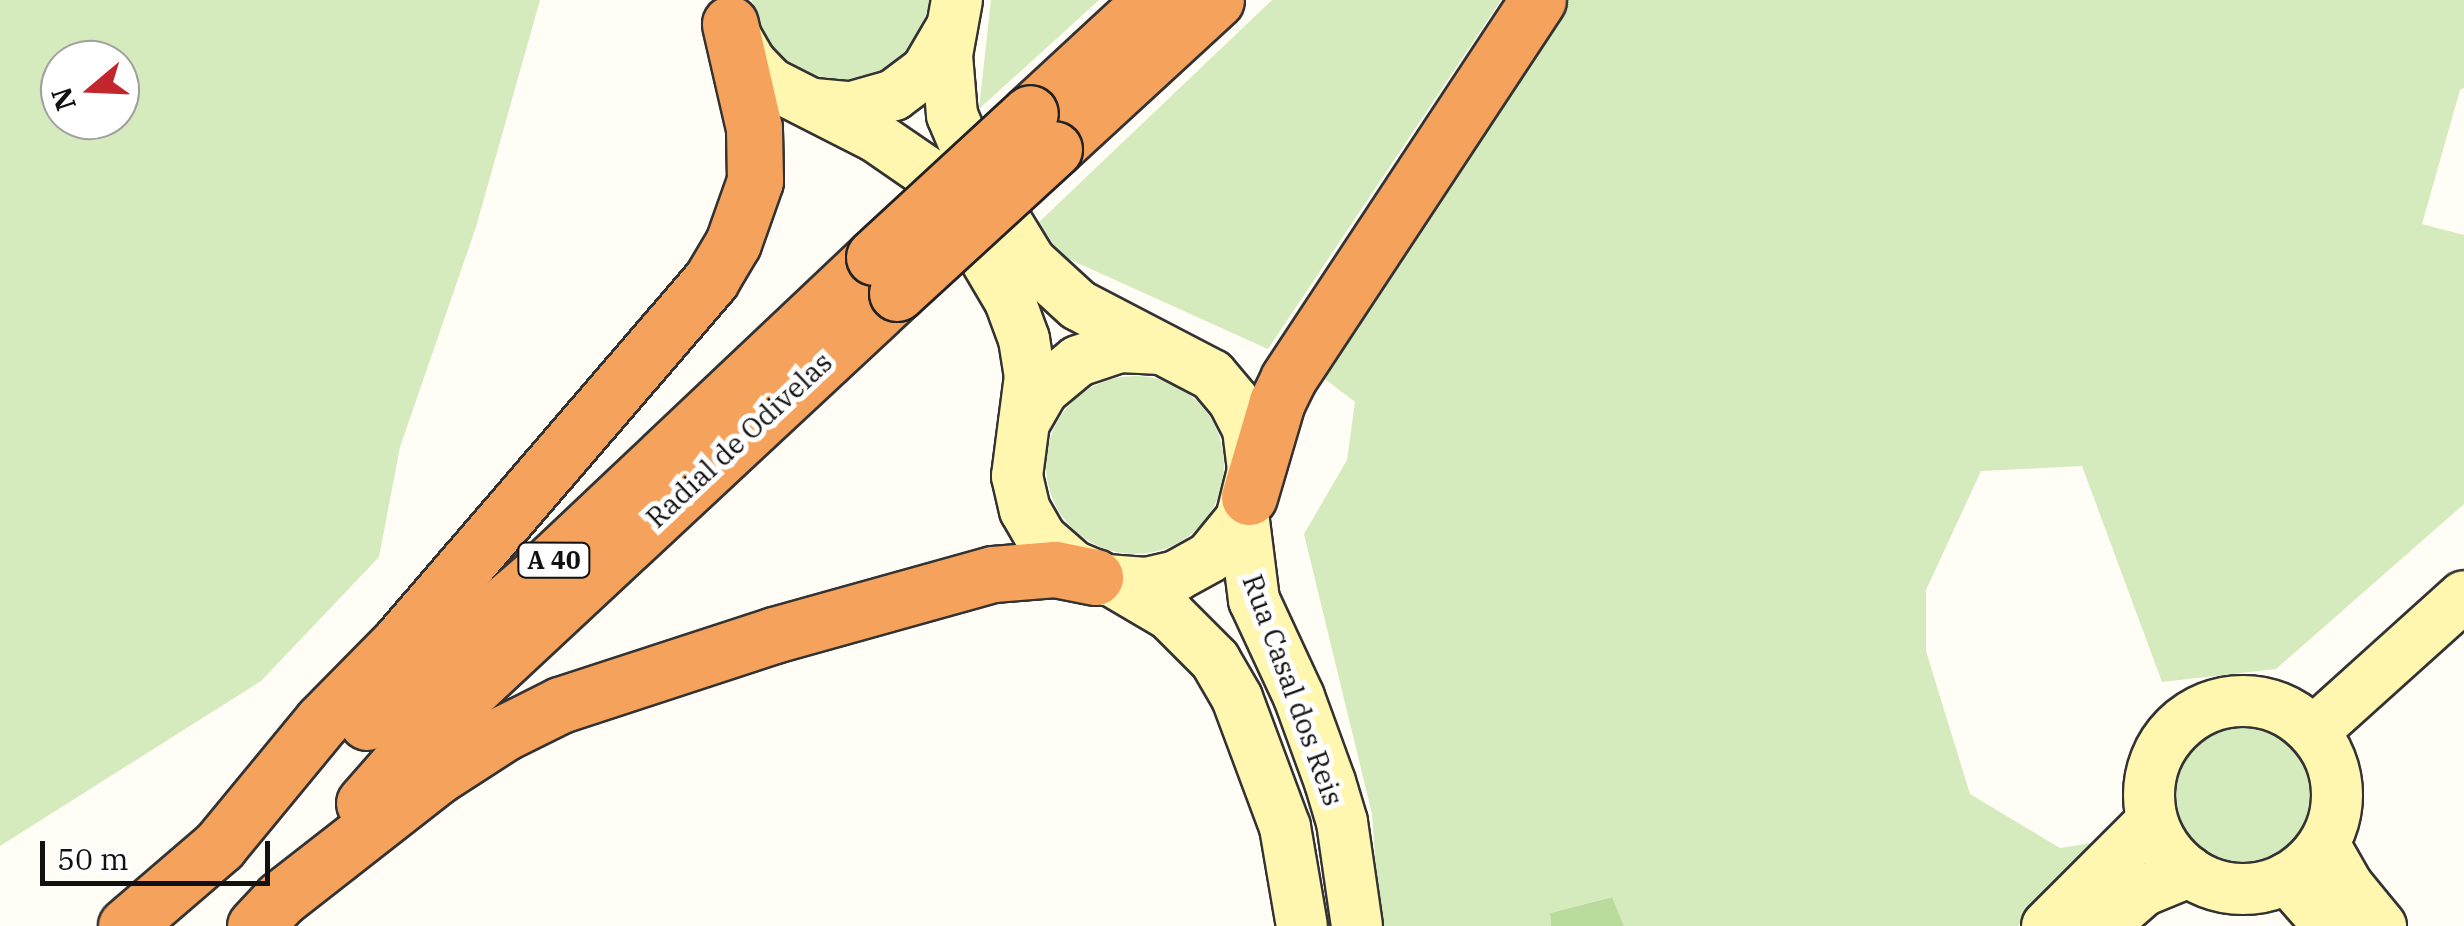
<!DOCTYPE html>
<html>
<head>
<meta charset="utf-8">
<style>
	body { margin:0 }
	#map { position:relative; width:2464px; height:926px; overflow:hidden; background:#fffdf5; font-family:"IBM Plex Serif",serif }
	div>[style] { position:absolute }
	.green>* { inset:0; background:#d5ebbd }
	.round { border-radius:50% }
	.forest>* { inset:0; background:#b9dc9c }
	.roads { filter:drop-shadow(2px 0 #333) drop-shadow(-2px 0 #333) drop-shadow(0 2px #333) drop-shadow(0 -2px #333) }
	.secondary>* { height:50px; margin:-25px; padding:0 25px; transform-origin:25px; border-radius:25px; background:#fff6b0 }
	.secondary>.ring { margin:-25px; padding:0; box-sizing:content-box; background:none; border:50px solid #fff6b0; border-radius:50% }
	.highway>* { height:55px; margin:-27.5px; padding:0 27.5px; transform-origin:27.5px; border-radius:27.5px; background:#f5a25d }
	.bridges { filter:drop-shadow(2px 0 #222) drop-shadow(-2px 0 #222) drop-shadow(0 2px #222) drop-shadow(0 -2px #222) }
	.highway-bridge>* { height:55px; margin:-27.5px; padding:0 27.5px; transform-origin:27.5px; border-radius:27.5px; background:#f5a25d }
	span { translate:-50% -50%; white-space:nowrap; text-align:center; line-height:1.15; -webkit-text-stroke:10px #fff; paint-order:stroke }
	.shield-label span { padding:2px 8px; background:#fff; border:2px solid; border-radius:8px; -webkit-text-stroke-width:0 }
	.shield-label { font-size:25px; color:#111; font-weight:700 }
	.street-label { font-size:28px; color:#111 }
	.north { position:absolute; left:40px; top:40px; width:100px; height:100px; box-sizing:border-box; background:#fff; border:2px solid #a0a0a0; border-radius:50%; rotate:251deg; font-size:28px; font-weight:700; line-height:40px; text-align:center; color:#111 }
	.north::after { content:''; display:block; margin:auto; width:35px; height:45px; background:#c4262e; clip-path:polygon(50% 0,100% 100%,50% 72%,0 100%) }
	.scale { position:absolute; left:40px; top:841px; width:230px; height:45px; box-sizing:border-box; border:5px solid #111; border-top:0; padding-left:12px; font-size:30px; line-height:35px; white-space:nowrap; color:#111; -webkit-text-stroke:8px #fff; paint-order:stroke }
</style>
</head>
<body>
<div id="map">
	<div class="green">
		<i style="clip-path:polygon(evenodd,0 0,540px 0,476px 227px,400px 447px,379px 557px,261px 681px,0 846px,0 0,60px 60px,120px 60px,120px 120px,60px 120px,60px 60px)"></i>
		<i style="clip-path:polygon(752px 0,931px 0,915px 42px,899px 60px,872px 75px,839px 81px,811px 75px,779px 55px,758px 24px)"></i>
		<i style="clip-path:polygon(991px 0,1099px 0,979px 109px)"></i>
		<i style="clip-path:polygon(1272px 0,1501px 0,1268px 349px,1062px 256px,1038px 223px)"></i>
		<i style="clip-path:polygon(1563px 0,2464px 0,2464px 88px,2460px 90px,2422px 224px,2464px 235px,2464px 504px,2276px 669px,2162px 682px,2082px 466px,1981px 471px,1926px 590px,1926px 651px,1970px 794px,2060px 848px,2097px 842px,2018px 926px,1624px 926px,1611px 897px,1550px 913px,1551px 926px,1380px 926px,1372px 814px,1304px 534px,1347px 460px,1355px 402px,1317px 373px)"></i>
		<i class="round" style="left:1046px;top:376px;width:178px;height:178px"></i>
		<i class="round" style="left:2169px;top:721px;width:142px;height:142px"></i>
	</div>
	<div class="forest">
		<i style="clip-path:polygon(1612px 897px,1624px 926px,1551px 926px,1550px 913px)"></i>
	</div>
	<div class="roads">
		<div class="secondary">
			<i style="left:733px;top:32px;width:34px;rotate:60deg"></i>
			<i style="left:750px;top:62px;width:29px;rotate:46deg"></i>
			<i style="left:770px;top:83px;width:119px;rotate:27deg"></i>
			<i style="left:876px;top:137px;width:58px;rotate:34.5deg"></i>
			<i style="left:924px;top:170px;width:98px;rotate:55deg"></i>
			<i style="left:980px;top:250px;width:59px;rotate:59.5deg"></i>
			<i style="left:1010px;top:301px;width:40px;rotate:69.8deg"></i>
			<i style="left:1024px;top:339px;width:37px;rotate:81deg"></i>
			<i style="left:1030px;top:376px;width:101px;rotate:97.4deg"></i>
			<i style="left:1017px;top:476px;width:35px;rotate:77deg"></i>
			<i style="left:1025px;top:510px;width:32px;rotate:60deg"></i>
			<i style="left:1041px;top:538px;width:43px;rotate:41.2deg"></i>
			<i style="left:1073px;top:566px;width:36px;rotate:23deg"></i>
			<i style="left:1106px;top:580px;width:40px;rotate:4.3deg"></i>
			<i style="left:1146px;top:583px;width:31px;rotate:-13deg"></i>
			<i style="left:1176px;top:576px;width:39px;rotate:-29deg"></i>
			<i style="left:1210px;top:557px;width:49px;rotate:-50.8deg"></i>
			<i style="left:1241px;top:519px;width:50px;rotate:-76.2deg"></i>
			<i style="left:1253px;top:470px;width:41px;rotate:-97deg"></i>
			<i style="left:1248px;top:429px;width:31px;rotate:-117deg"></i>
			<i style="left:1234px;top:401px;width:34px;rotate:-130deg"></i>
			<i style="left:1212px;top:375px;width:151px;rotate:-152.4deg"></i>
			<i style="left:1078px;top:305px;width:64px;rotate:-137.5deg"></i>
			<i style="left:1031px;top:262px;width:103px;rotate:-121.5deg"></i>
			<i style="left:977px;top:174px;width:64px;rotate:-113deg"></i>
			<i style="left:952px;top:115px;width:60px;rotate:-94.8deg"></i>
			<i style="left:947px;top:55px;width:56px;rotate:-79.7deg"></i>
			<i style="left:814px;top:104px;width:38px;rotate:5deg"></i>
			<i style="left:852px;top:107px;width:44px;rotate:-15.9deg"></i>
			<i style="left:894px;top:95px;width:40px;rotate:-37deg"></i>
			<i style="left:926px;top:71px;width:48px;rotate:-59.7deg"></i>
			<i style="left:1024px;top:423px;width:38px;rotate:-60deg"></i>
			<i style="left:1043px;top:390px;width:45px;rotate:-39.6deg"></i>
			<i style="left:1078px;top:361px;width:44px;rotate:-18.4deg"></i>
			<i style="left:1120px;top:347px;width:36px;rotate:3deg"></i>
			<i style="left:1243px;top:513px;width:88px;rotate:82.8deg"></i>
			<i style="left:1254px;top:600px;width:107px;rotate:65.1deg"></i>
			<i style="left:1299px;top:697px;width:90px;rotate:70deg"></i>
			<i style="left:1330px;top:782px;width:42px;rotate:73.3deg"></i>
			<i style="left:1342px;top:822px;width:105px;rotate:81.8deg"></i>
			<i style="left:1112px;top:581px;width:67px;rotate:30.4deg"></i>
			<i style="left:1170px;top:615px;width:64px;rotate:45deg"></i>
			<i style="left:1215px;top:660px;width:44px;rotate:59.9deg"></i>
			<i style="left:1237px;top:698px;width:138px;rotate:69.6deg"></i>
			<i style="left:1285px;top:827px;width:100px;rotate:80.3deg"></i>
			<i class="ring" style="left:2149px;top:701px;width:138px;height:138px"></i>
			<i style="left:2313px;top:732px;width:203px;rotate:-42deg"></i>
			<i style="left:2324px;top:844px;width:48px;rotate:60.3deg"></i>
			<i style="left:2348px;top:886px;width:52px;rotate:50.5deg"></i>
			<i style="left:2287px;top:878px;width:64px;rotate:48.8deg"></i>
			<i style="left:2047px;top:926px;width:148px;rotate:-45deg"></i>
			<i style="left:2103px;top:926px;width:53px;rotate:-41.2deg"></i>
			<i style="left:2143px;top:891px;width:50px;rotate:-22.4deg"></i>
		</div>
		<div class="highway">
			<i style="left:1030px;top:113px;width:166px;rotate:-42.8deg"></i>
			<i style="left:1054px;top:149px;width:220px;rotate:-42.6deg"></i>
			<i style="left:1249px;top:497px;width:99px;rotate:-73.6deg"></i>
			<i style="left:1277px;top:402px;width:25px;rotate:-64deg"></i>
			<i style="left:1288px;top:379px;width:454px;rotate:-56.6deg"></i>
			<i style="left:367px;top:722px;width:227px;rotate:-40.7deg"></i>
			<i style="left:539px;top:574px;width:461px;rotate:-43.4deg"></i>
			<i style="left:364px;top:803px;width:97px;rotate:-48.8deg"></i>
			<i style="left:428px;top:730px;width:641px;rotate:-42.98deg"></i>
			<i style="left:126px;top:926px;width:123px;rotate:-40.7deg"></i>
			<i style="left:219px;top:846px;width:162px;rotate:-50.5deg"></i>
			<i style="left:322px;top:721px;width:108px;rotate:-45.4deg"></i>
			<i style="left:398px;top:644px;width:480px;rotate:-49.3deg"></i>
			<i style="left:711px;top:280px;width:43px;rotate:-59.3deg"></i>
			<i style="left:733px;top:243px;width:66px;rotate:-70.5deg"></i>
			<i style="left:755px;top:181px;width:53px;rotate:-91.1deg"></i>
			<i style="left:754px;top:128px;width:107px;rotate:-103deg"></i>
			<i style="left:255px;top:926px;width:37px;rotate:-47deg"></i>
			<i style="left:280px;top:899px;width:198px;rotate:-38deg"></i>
			<i style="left:436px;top:777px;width:81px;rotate:-32.9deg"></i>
			<i style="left:504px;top:733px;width:63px;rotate:-26.6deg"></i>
			<i style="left:560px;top:705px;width:225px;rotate:-18.1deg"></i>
			<i style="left:774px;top:635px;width:227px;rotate:-15.6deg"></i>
			<i style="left:993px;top:574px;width:62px;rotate:-4.6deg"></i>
			<i style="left:1055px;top:569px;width:41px;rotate:11.3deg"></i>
		</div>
	</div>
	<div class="bridges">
		<div class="highway-bridge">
			<i style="left:874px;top:257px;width:212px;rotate:-42.7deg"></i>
			<i style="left:897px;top:293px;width:213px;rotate:-42.5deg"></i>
		</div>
	</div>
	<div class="shield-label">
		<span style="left:554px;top:560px">A 40</span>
	</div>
	<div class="street-label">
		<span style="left:739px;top:440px;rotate:-43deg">Radial de Odivelas</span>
		<span style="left:1293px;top:690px;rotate:70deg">Rua Casal dos Reis</span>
	</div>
	<div class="north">N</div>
	<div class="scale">50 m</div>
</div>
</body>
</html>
